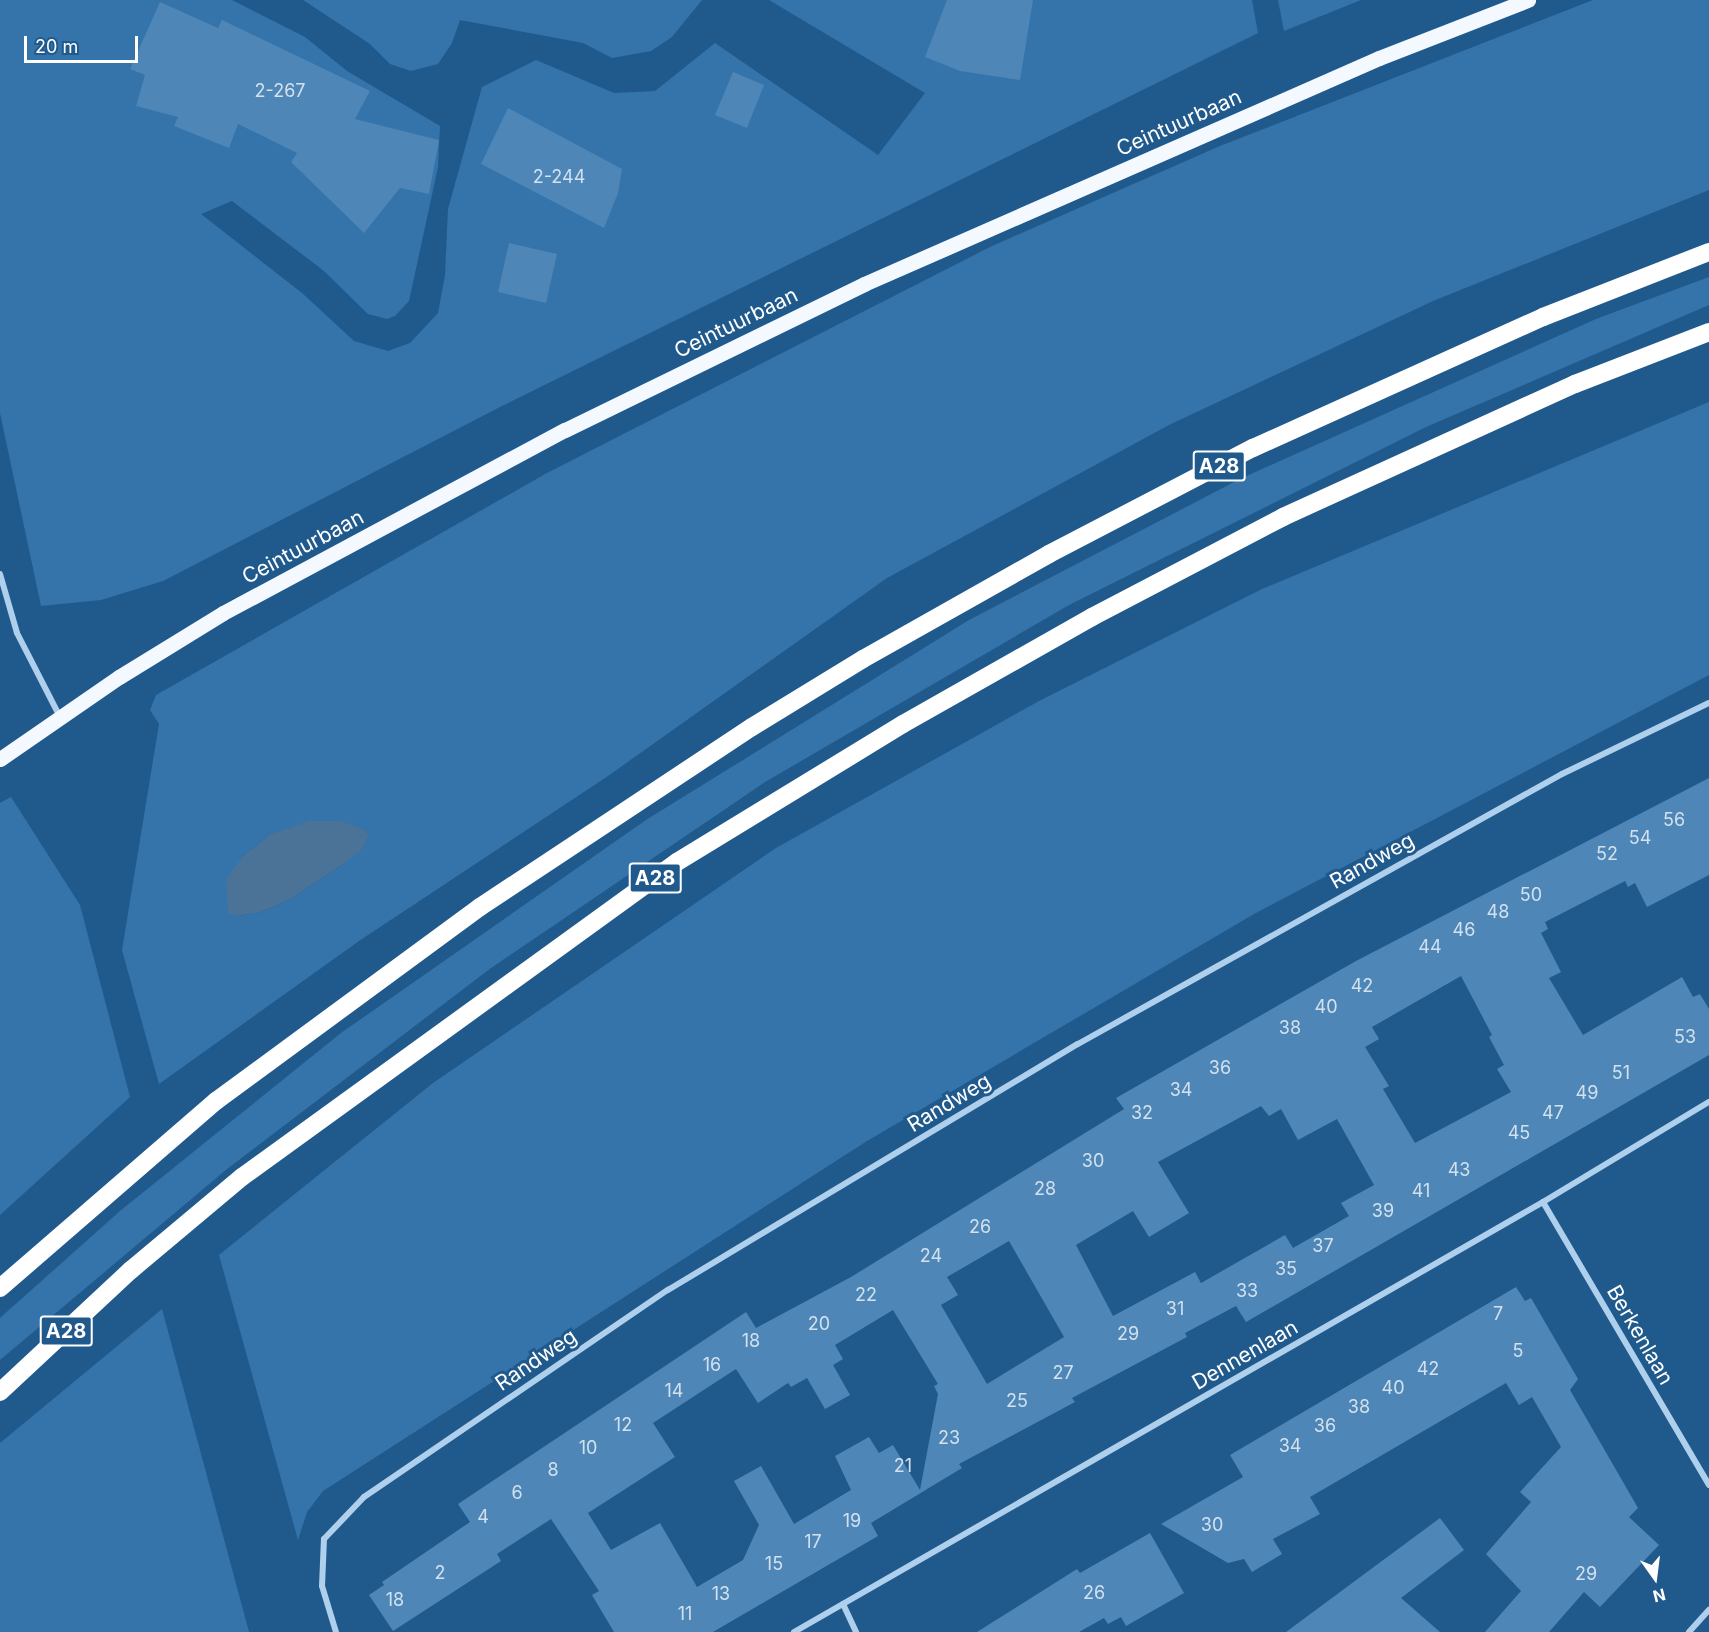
<!DOCTYPE html>
<html>
<head>
<meta charset="utf-8">
<style>
	body { margin:0 }
	#map { position:relative; width:1709px; height:1632px; overflow:hidden; background:#205a8d; font-family:Inter,sans-serif }
	div>[style] { position:absolute }
	.green>* { inset:0; background:#3474ab }
	.water>* { inset:0; background:#4b7397 }
	.building>* { inset:0; background:#4d86b7 }
	.street>* { height:6px; margin:-3px; padding:0 3px; transform-origin:3px; border-radius:3px; background:#afd0ec }
	.primary>* { height:15px; margin:-7.5px; padding:0 7.5px; transform-origin:7.5px; border-radius:7.5px; background:#f4f9ff }
	.highway>* { height:18px; margin:-9px; padding:0 9px; transform-origin:9px; border-radius:9px; background:#fff }
	span { translate:-50% -50%; white-space:nowrap; text-align:center; line-height:1.15; -webkit-text-stroke:6px #205a8d; paint-order:stroke }
	.number-label { font-size:18px; color:#d2e1ed }
	.number-label span { -webkit-text-stroke-width:0 }
	.shield-label span { padding:2px 4px; background:#205a8d; border:2px solid; border-radius:4px; -webkit-text-stroke-width:0 }
	.shield-label { font-size:20px; color:#fff; font-weight:700 }
	.street-label { font-size:21px; color:#fff }
	.north { position:absolute; left:1625px; top:1548px; width:60px; height:60px; -webkit-text-stroke:4px #205a8d; paint-order:stroke; rotate:166deg; font-size:16px; font-weight:700; line-height:24px; text-align:center; color:#fff }
	.north::after { content:''; display:block; margin:auto; width:21px; height:27px; background:#fff; clip-path:polygon(50% 0,100% 100%,50% 72%,0 100%) }
	.scale { position:absolute; left:24px; top:36px; width:114px; height:27px; box-sizing:border-box; border:3px solid #fff; border-top:0; padding-left:8px; font-size:18px; line-height:21px; white-space:nowrap; color:#fff; -webkit-text-stroke:4px #205a8d; paint-order:stroke }
</style>
</head>
<body>
<div id="map">
	<div class="green">
		<i style="clip-path:polygon(0 0,232px 0,305px 37px,347px 71px,440px 126px,438px 167px,409px 301px,395px 316px,387px 319px,368px 314px,324px 271px,232px 201px,201px 214px,302px 293px,354px 341px,388px 351px,410px 343px,438px 313px,445px 275px,448px 209px,482px 87px,536px 60px,614px 93px,655px 91px,715px 43px,878px 155px,925px 93px,769px 0,1252px 0,1258px 33px,502px 406px,163px 581px,101px 600px,41px 606px,0 413px)"></i>
		<i style="clip-path:polygon(303px 0,702px 0,672px 37px,651px 51px,612px 58px,583px 43px,460px 20px,452px 43px,438px 64px,411px 71px,390px 64px,370px 44px)"></i>
		<i style="clip-path:polygon(1278px 0,1361px 0,1284px 31px)"></i>
		<i style="clip-path:polygon(evenodd,1593px 0,1709px 0,1709px 190px,1433px 301px,1169px 425px,887px 578px,608px 776px,359px 941px,159px 1084px,122px 950px,159px 724px,150px 710px,156px 695px,547px 473px,992px 246px,1220px 146px,1593px 0,269px 835px,345px 863px,287px 901px,261px 912px,237px 916px,243px 856px,269px 835px)"></i>
		<i style="clip-path:polygon(1709px 277px,1709px 305px,1426px 427px,1069px 605px,765px 782px,491px 968px,227px 1169px,0 1360px,0 1318px,120px 1211px,341px 1033px,646px 820px,969px 620px,1240px 479px,1596px 319px)"></i>
		<i style="clip-path:polygon(1709px 402px,1709px 675px,1254px 914px,867px 1141px,323px 1491px,307px 1512px,298px 1540px,219px 1255px,433px 1083px,776px 848px,1039px 701px,1262px 589px)"></i>
		<i style="clip-path:polygon(11px 797px,80px 905px,130px 1097px,0 1215px,0 803px)"></i>
		<i style="clip-path:polygon(162px 1309px,249px 1632px,0 1632px,0 1443px)"></i>
	</div>
	<div class="water">
		<i style="clip-path:polygon(310px 821px,340px 821px,365px 830px,368px 836px,362px 849px,345px 863px,287px 901px,261px 912px,237px 916px,228px 913px,226px 879px,243px 856px,269px 835px)"></i>
	</div>
	<div class="building">
		<i style="clip-path:polygon(947px 0,1033px 0,1020px 80px,960px 71px,925px 57px)"></i>
		<i style="clip-path:polygon(160px 2px,218px 28px,222px 20px,370px 91px,355px 119px,439px 140px,429px 194px,400px 188px,364px 233px,291px 162px,297px 153px,238px 124px,229px 148px,174px 126px,178px 117px,136px 106px,145px 75px,130px 69px)"></i>
		<i style="clip-path:polygon(733px 72px,764px 85px,747px 128px,715px 115px)"></i>
		<i style="clip-path:polygon(508px 108px,622px 169px,618px 193px,604px 228px,481px 164px)"></i>
		<i style="clip-path:polygon(509px 243px,557px 254px,546px 303px,498px 292px)"></i>
		<i style="clip-path:polygon(evenodd,1709px 778px,1709px 875px,1647px 907px,1635px 883px,1628px 887px,1625px 881px,1545px 922px,1548px 929px,1541px 933px,1561px 972px,1549px 978px,1583px 1035px,1682px 977px,1693px 997px,1700px 994px,1709px 1009px,1709px 1055px,1246px 1322px,1236px 1306px,1185px 1333px,1187px 1337px,1072px 1398px,1075px 1402px,959px 1464px,962px 1468px,871px 1523px,878px 1536px,713px 1632px,614px 1632px,592px 1595px,599px 1591px,551px 1519px,497px 1554px,501px 1561px,393px 1631px,369px 1595px,384px 1585px,382px 1582px,470px 1522px,458px 1504px,746px 1312px,756px 1328px,851px 1277px,1124px 1109px,1116px 1098px,1356px 961px,1709px 778px,1461px 976px,1492px 1035px,1489px 1037px,1504px 1065px,1497px 1069px,1511px 1092px,1415px 1143px,1383px 1089px,1389px 1086px,1365px 1047px,1379px 1039px,1372px 1027px,1461px 976px,1709px 778px,1261px 1106px,1269px 1116px,1281px 1109px,1298px 1140px,1337px 1119px,1374px 1185px,1341px 1203px,1349px 1216px,1293px 1248px,1285px 1235px,1201px 1283px,1195px 1272px,1113px 1316px,1076px 1245px,1133px 1211px,1149px 1237px,1189px 1213px,1158px 1162px,1261px 1106px,1709px 778px,1009px 1241px,1064px 1337px,987px 1384px,941px 1305px,958px 1295px,947px 1277px,1009px 1241px,1709px 778px,893px 1310px,938px 1384px,934px 1386px,938px 1394px,920px 1490px,893px 1445px,879px 1453px,869px 1437px,835px 1456px,851px 1490px,794px 1524px,761px 1466px,734px 1481px,759px 1525px,743px 1560px,697px 1587px,660px 1523px,611px 1550px,588px 1513px,675px 1457px,653px 1423px,736px 1369px,758px 1403px,788px 1383px,791px 1387px,807px 1378px,825px 1409px,850px 1395px,833px 1365px,843px 1359px,835px 1345px,893px 1310px)"></i>
		<i style="clip-path:polygon(1516px 1287px,1525px 1301px,1531px 1298px,1578px 1379px,1570px 1390px,1638px 1508px,1629px 1517px,1659px 1545px,1600px 1607px,1584px 1592px,1549px 1632px,1485px 1632px,1521px 1591px,1486px 1554px,1531px 1502px,1520px 1492px,1561px 1447px,1532px 1397px,1519px 1405px,1506px 1383px,1310px 1497px,1320px 1514px,1273px 1539px,1282px 1554px,1252px 1572px,1244px 1559px,1228px 1563px,1161px 1524px,1243px 1477px,1230px 1455px)"></i>
		<i style="clip-path:polygon(1440px 1518px,1464px 1550px,1401px 1598px,1440px 1632px,1286px 1632px)"></i>
		<i style="clip-path:polygon(1150px 1533px,1184px 1593px,1126px 1626px,1121px 1617px,1108px 1624px,1104px 1618px,1079px 1632px,977px 1632px,1077px 1569px,1080px 1573px)"></i>
	</div>
	<div class="street">
		<i style="left:0;top:574px;width:61px;rotate:73.9deg"></i>
		<i style="left:17px;top:633px;width:94px;rotate:62.9deg"></i>
		<i style="left:1543px;top:1202px;width:328px;rotate:59.6deg"></i>
		<i style="left:843px;top:1604px;width:31px;rotate:65deg"></i>
		<i style="left:336px;top:1632px;width:48px;rotate:-106.9deg"></i>
		<i style="left:322px;top:1586px;width:47px;rotate:-87.6deg"></i>
		<i style="left:324px;top:1539px;width:58px;rotate:-46.4deg"></i>
		<i style="left:364px;top:1497px;width:368px;rotate:-34.3deg"></i>
		<i style="left:668px;top:1290px;width:478px;rotate:-31deg"></i>
		<i style="left:1078px;top:1044px;width:554px;rotate:-29.16deg"></i>
		<i style="left:1562px;top:774px;width:163px;rotate:-25.8deg"></i>
		<i style="left:794px;top:1632px;width:864px;rotate:-29.86deg"></i>
		<i style="left:1543px;top:1202px;width:194px;rotate:-31.1deg"></i>
		<i style="left:1689px;top:1632px;width:30px;rotate:-48deg"></i>
	</div>
	<div class="primary">
		<i style="left:0;top:759px;width:145px;rotate:-34.6deg"></i>
		<i style="left:119px;top:677px;width:122px;rotate:-31.6deg"></i>
		<i style="left:223px;top:613px;width:388px;rotate:-28.2deg"></i>
		<i style="left:565px;top:430px;width:333px;rotate:-26deg"></i>
		<i style="left:864px;top:284px;width:562px;rotate:-23.69deg"></i>
		<i style="left:1379px;top:58px;width:160px;rotate:-21.3deg"></i>
	</div>
	<div class="highway">
		<i style="left:0;top:1288px;width:286px;rotate:-40.9deg"></i>
		<i style="left:216px;top:1101px;width:328px;rotate:-36.3deg"></i>
		<i style="left:480px;top:907px;width:326px;rotate:-33.5deg"></i>
		<i style="left:752px;top:727px;width:130px;rotate:-31.5deg"></i>
		<i style="left:863px;top:659px;width:214px;rotate:-29.4deg"></i>
		<i style="left:1049px;top:554px;width:230px;rotate:-27.5deg"></i>
		<i style="left:1253px;top:448px;width:318px;rotate:-24.3deg"></i>
		<i style="left:1543px;top:317px;width:178px;rotate:-21.4deg"></i>
		<i style="left:0;top:1392px;width:179px;rotate:-43deg"></i>
		<i style="left:131px;top:1270px;width:145px;rotate:-40deg"></i>
		<i style="left:242px;top:1177px;width:537px;rotate:-35.91deg"></i>
		<i style="left:677px;top:862px;width:265px;rotate:-31.4deg"></i>
		<i style="left:903px;top:724px;width:217px;rotate:-29.5deg"></i>
		<i style="left:1092px;top:617px;width:216px;rotate:-27.6deg"></i>
		<i style="left:1283px;top:517px;width:321px;rotate:-24.5deg"></i>
		<i style="left:1575px;top:384px;width:144px;rotate:-21.2deg"></i>
	</div>
	<div class="number-label">
		<span style="left:280px;top:91px">2-267</span>
		<span style="left:559px;top:177px">2-244</span>
		<span style="left:1674px;top:820px">56</span>
		<span style="left:1640px;top:838px">54</span>
		<span style="left:1607px;top:854px">52</span>
		<span style="left:1531px;top:895px">50</span>
		<span style="left:1498px;top:912px">48</span>
		<span style="left:1464px;top:930px">46</span>
		<span style="left:1430px;top:947px">44</span>
		<span style="left:1362px;top:986px">42</span>
		<span style="left:1326px;top:1007px">40</span>
		<span style="left:1290px;top:1028px">38</span>
		<span style="left:1685px;top:1037px">53</span>
		<span style="left:1220px;top:1068px">36</span>
		<span style="left:1621px;top:1073px">51</span>
		<span style="left:1181px;top:1090px">34</span>
		<span style="left:1587px;top:1093px">49</span>
		<span style="left:1142px;top:1113px">32</span>
		<span style="left:1553px;top:1113px">47</span>
		<span style="left:1519px;top:1133px">45</span>
		<span style="left:1093px;top:1161px">30</span>
		<span style="left:1459px;top:1170px">43</span>
		<span style="left:1045px;top:1189px">28</span>
		<span style="left:1421px;top:1191px">41</span>
		<span style="left:1383px;top:1211px">39</span>
		<span style="left:980px;top:1227px">26</span>
		<span style="left:1323px;top:1246px">37</span>
		<span style="left:931px;top:1256px">24</span>
		<span style="left:1286px;top:1269px">35</span>
		<span style="left:1247px;top:1291px">33</span>
		<span style="left:866px;top:1295px">22</span>
		<span style="left:1175px;top:1309px">31</span>
		<span style="left:1498px;top:1314px">7</span>
		<span style="left:819px;top:1324px">20</span>
		<span style="left:1128px;top:1334px">29</span>
		<span style="left:751px;top:1341px">18</span>
		<span style="left:1518px;top:1351px">5</span>
		<span style="left:712px;top:1365px">16</span>
		<span style="left:1428px;top:1369px">42</span>
		<span style="left:1063px;top:1373px">27</span>
		<span style="left:1393px;top:1388px">40</span>
		<span style="left:674px;top:1391px">14</span>
		<span style="left:1017px;top:1401px">25</span>
		<span style="left:1359px;top:1407px">38</span>
		<span style="left:623px;top:1425px">12</span>
		<span style="left:1325px;top:1426px">36</span>
		<span style="left:949px;top:1438px">23</span>
		<span style="left:1290px;top:1446px">34</span>
		<span style="left:588px;top:1448px">10</span>
		<span style="left:903px;top:1466px">21</span>
		<span style="left:553px;top:1470px">8</span>
		<span style="left:517px;top:1493px">6</span>
		<span style="left:483px;top:1517px">4</span>
		<span style="left:852px;top:1521px">19</span>
		<span style="left:1212px;top:1525px">30</span>
		<span style="left:813px;top:1542px">17</span>
		<span style="left:774px;top:1564px">15</span>
		<span style="left:440px;top:1573px">2</span>
		<span style="left:1586px;top:1574px">29</span>
		<span style="left:1094px;top:1593px">26</span>
		<span style="left:721px;top:1594px">13</span>
		<span style="left:395px;top:1600px">18</span>
		<span style="left:685px;top:1614px">11</span>
	</div>
	<div class="shield-label">
		<span style="left:1219px;top:466px">A28</span>
		<span style="left:655px;top:878px">A28</span>
		<span style="left:66px;top:1331px">A28</span>
	</div>
	<div class="street-label">
		<span style="left:1179px;top:123px;rotate:-24deg">Ceintuurbaan</span>
		<span style="left:736px;top:323px;rotate:-26deg">Ceintuurbaan</span>
		<span style="left:303px;top:547px;rotate:-28deg">Ceintuurbaan</span>
		<span style="left:1372px;top:861px;rotate:-29deg">Randweg</span>
		<span style="left:949px;top:1103px;rotate:-31deg">Randweg</span>
		<span style="left:1640px;top:1335px;rotate:60deg">Berkenlaan</span>
		<span style="left:1245px;top:1355px;rotate:-30deg">Dennenlaan</span>
		<span style="left:536px;top:1360px;rotate:-34deg">Randweg</span>
	</div>
	<div class="north">N</div>
	<div class="scale">20 m</div>
</div>
</body>
</html>
